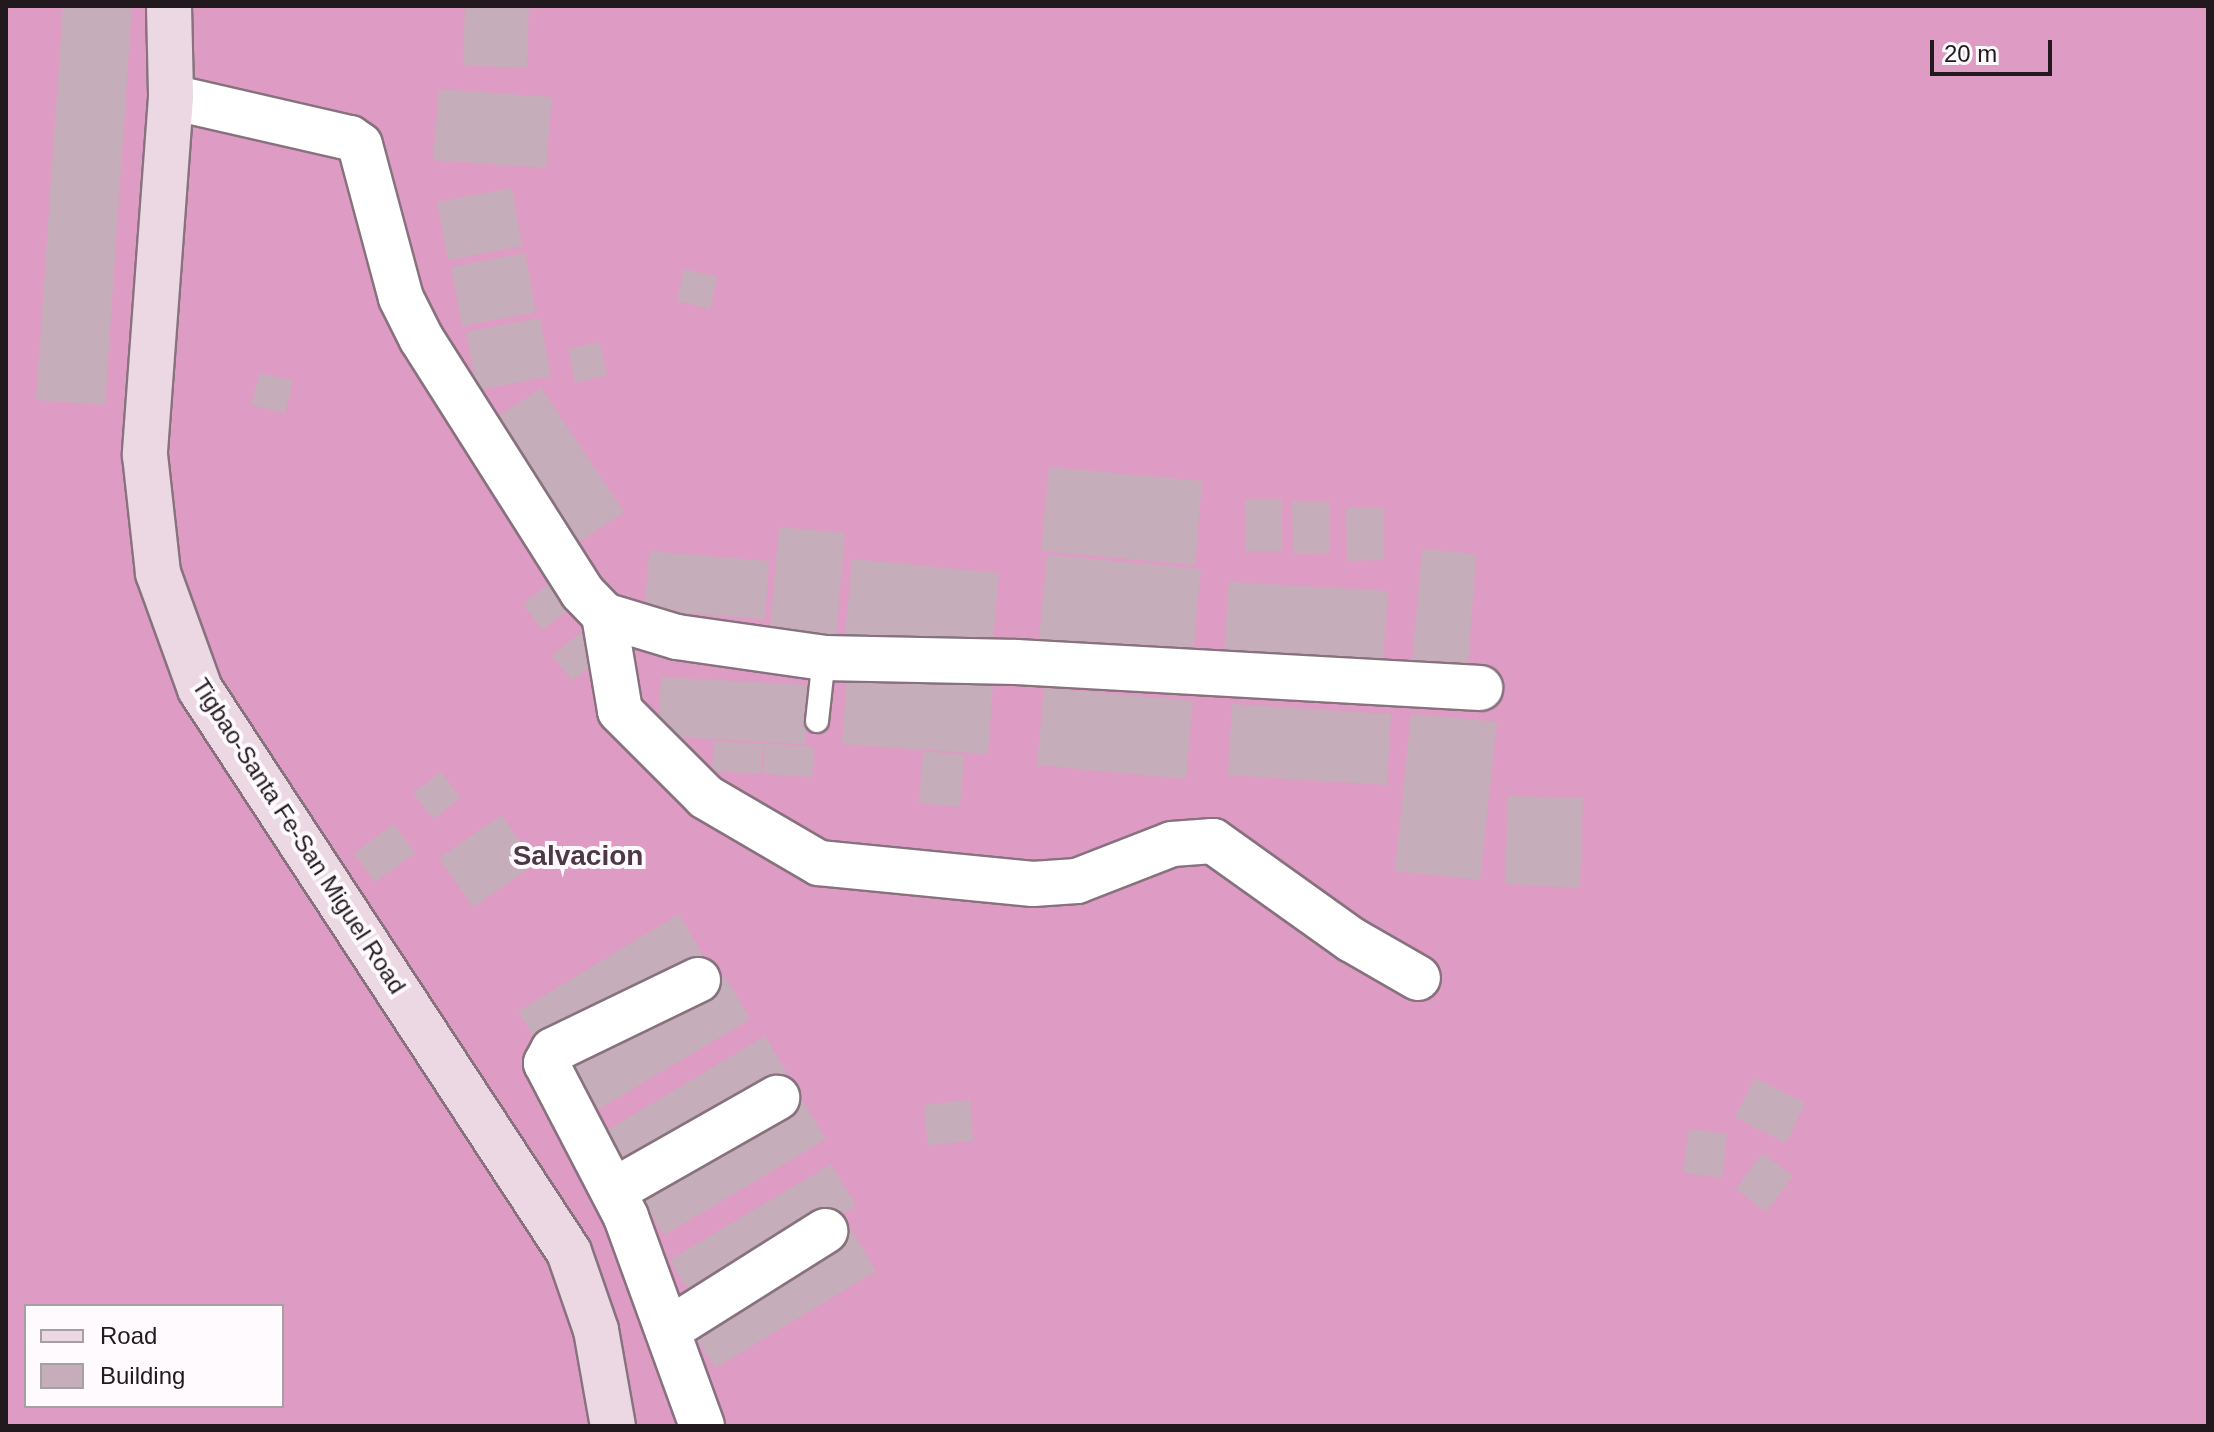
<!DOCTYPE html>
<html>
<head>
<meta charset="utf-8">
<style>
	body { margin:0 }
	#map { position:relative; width:2214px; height:1432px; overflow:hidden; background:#ffe6f4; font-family:Arial,sans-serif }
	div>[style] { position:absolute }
	.forest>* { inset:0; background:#de9bc3 }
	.building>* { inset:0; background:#c5aeba }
	.roads { filter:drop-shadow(2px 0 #87727e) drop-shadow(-2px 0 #87727e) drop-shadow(0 2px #87727e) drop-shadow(0 -2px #87727e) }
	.lane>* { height:22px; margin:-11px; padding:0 11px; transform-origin:11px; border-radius:11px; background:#fff }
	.street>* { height:44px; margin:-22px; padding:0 22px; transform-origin:22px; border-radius:22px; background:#fff }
	.secondary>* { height:44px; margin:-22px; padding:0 22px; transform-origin:22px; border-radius:22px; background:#ebd8e3 }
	span { translate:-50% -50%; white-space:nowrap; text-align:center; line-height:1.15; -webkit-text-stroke:8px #fffafd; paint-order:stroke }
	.street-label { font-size:24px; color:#21191d }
	.quarter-label { font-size:28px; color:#4c3944; font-weight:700 }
	.frame { position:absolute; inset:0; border:8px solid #21191d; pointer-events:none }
	.legend { position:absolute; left:24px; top:1304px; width:260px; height:104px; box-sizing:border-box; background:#fffafd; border:2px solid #a6a0a3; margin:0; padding:10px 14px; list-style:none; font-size:24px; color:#21191d }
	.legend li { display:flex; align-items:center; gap:16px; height:40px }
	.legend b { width:40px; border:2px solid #a6a0a3 }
	.scale { position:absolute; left:1930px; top:40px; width:122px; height:36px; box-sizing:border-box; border:4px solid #21191d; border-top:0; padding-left:10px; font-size:24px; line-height:28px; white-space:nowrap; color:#21191d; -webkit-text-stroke:6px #fffafd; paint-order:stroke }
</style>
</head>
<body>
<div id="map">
	<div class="forest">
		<i style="clip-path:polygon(evenodd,6px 6px,2208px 6px,2208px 1426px,6px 1426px,6px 6px,26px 1306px,282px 1306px,282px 1406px,26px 1406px,26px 1306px)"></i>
	</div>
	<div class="building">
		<i style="clip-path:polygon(63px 6px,132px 6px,105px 405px,36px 400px)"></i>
		<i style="clip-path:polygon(465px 6px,529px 6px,527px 68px,463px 65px)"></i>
		<i style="clip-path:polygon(439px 89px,552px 97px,546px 168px,433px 160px)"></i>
		<i style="clip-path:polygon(512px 188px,522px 246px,448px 260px,437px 202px)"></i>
		<i style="clip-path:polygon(525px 253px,536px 312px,462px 326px,451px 267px)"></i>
		<i style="clip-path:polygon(684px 269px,717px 277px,710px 309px,677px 301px)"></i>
		<i style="clip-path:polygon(540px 318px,551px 376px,477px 390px,466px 332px)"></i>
		<i style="clip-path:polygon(599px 342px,607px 375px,575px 383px,568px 349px)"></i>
		<i style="clip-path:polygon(260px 373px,293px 381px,285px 413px,251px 405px)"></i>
		<i style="clip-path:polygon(541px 388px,624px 512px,573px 546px,490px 422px)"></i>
		<i style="clip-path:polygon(1049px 467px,1202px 481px,1195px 565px,1041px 551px)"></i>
		<i style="clip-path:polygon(1245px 499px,1282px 499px,1282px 551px,1245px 551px)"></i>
		<i style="clip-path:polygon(1292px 501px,1329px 501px,1330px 553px,1293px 554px)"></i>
		<i style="clip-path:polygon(1346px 508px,1384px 508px,1384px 560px,1347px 561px)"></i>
		<i style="clip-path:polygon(779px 527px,845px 533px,835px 645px,769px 639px)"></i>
		<i style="clip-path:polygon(1422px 549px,1476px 554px,1468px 666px,1412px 662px)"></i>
		<i style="clip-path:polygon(649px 551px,769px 561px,765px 619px,645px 610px)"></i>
		<i style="clip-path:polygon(1047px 555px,1201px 569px,1193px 653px,1039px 639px)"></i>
		<i style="clip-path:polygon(852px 559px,999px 573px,992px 651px,845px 637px)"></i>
		<i style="clip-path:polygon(1229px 582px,1388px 591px,1383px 662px,1224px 652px)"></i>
		<i style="clip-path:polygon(550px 583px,570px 609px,542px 630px,523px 604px)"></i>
		<i style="clip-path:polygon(580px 633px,600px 660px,572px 681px,552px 655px)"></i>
		<i style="clip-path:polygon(847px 675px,993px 685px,988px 754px,842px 744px)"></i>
		<i style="clip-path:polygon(661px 677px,808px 685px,805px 744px,658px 736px)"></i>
		<i style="clip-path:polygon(1044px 688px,1193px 701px,1186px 779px,1037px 765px)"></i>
		<i style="clip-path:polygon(1232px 704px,1391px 714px,1387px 785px,1228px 775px)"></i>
		<i style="clip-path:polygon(1411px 714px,1497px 722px,1480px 880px,1395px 871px)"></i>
		<i style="clip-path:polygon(714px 741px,763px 744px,761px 774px,712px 771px)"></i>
		<i style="clip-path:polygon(764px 743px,814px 747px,812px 777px,763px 774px)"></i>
		<i style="clip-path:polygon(923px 751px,964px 755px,960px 807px,919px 803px)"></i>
		<i style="clip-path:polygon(441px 772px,460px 798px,433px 819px,413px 793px)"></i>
		<i style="clip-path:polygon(1508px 796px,1583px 798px,1580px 888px,1505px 884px)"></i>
		<i style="clip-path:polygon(502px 815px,535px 864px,473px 907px,439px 858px)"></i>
		<i style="clip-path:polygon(394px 824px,415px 853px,375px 882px,354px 853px)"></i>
		<i style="clip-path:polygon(679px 914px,704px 957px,543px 1052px,518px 1011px)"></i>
		<i style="clip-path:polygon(725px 976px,750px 1019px,589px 1115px,564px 1073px)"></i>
		<i style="clip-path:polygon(765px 1036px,790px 1078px,629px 1175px,604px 1132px)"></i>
		<i style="clip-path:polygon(1755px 1078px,1805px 1103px,1786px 1143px,1735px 1117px)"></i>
		<i style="clip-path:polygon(800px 1097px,826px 1139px,664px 1235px,639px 1194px)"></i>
		<i style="clip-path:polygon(970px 1100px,973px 1141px,928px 1145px,924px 1105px)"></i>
		<i style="clip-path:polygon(1689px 1129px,1727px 1134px,1722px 1178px,1683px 1173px)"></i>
		<i style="clip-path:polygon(1762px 1153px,1793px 1176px,1766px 1212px,1736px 1189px)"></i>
		<i style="clip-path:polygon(831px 1164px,856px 1206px,695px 1302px,670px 1260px)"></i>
		<i style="clip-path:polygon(851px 1229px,876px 1271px,715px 1368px,689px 1326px)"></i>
	</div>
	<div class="roads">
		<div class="lane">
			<i style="left:817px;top:721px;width:63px;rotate:-83.7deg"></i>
		</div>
		<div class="street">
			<i style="left:171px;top:97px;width:184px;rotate:12.9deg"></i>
			<i style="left:350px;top:138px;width:12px;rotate:35deg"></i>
			<i style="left:360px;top:145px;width:158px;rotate:75deg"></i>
			<i style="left:401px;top:298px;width:45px;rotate:63.4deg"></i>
			<i style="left:421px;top:338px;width:301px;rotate:57.6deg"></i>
			<i style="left:582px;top:592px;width:32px;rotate:46deg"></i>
			<i style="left:604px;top:615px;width:76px;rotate:16.8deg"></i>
			<i style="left:677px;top:637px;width:148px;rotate:8.1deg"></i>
			<i style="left:824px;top:658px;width:192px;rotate:1.2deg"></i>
			<i style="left:1016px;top:662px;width:465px;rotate:3.2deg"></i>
			<i style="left:604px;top:615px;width:97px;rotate:80.5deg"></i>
			<i style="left:620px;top:711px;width:122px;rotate:45deg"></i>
			<i style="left:706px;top:797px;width:131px;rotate:30.3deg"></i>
			<i style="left:819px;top:863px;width:215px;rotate:5.6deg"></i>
			<i style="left:1033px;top:884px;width:44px;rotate:-3.9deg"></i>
			<i style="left:1077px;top:881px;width:102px;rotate:-21.3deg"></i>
			<i style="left:1172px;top:844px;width:41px;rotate:-4.2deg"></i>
			<i style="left:1213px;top:841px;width:171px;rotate:35.5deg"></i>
			<i style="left:1352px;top:940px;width:76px;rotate:29.9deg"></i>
			<i style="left:698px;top:980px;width:161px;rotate:154.2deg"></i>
			<i style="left:553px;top:1050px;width:15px;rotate:118deg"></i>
			<i style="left:546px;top:1063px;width:174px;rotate:62.5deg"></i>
			<i style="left:626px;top:1217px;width:222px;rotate:70deg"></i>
			<i style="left:613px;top:1191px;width:189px;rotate:-29.6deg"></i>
			<i style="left:668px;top:1330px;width:186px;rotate:-32.2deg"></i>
		</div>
		<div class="secondary">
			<i style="left:169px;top:6px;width:91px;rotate:88.7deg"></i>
			<i style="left:171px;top:97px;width:359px;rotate:94.2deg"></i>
			<i style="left:145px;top:455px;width:119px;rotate:83.7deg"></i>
			<i style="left:158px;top:573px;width:123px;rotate:70.1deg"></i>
			<i style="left:200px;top:689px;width:673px;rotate:56.76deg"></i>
			<i style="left:569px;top:1252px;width:83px;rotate:70.9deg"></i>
			<i style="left:596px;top:1330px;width:97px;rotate:80deg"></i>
		</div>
	</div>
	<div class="street-label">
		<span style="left:299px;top:836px;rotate:57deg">Tigbao-Santa Fe-San Miguel Road</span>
	</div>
	<div class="quarter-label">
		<span style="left:578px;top:856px">Salvacion</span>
	</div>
	<div class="frame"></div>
	<ul class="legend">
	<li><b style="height:10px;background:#ebd8e3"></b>Road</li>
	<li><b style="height:22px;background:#c5aeba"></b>Building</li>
	</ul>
	<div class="scale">20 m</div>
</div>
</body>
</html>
